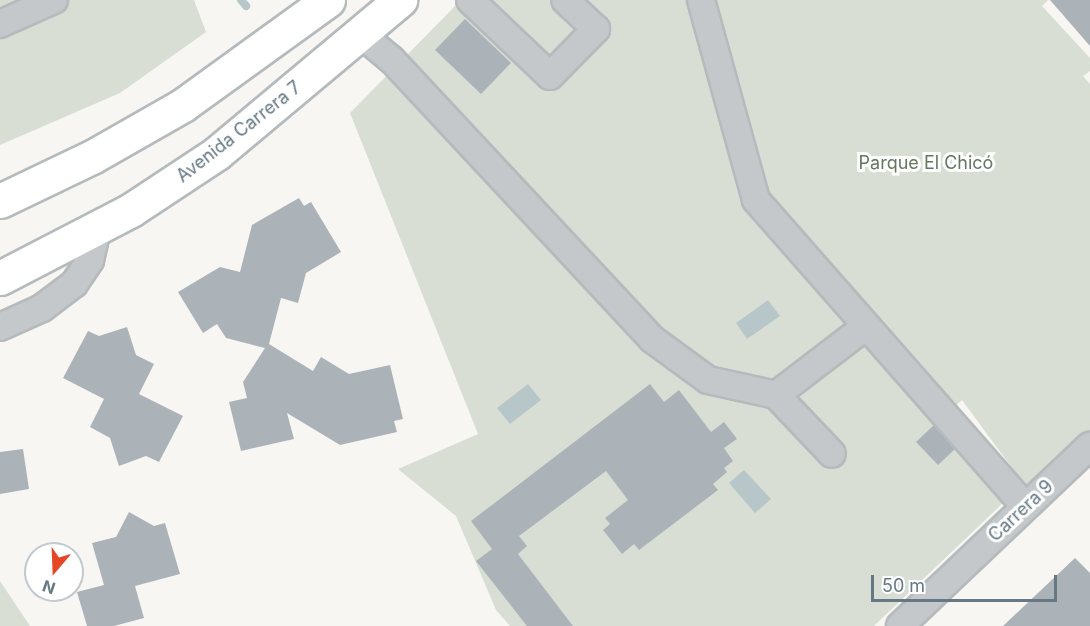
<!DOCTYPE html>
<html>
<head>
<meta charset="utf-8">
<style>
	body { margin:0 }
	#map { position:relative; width:1090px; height:626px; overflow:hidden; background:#f7f6f3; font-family:Inter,sans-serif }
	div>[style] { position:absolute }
	.green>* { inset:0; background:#d8ded4 }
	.water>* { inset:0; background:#b7c6c8 }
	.stream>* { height:8px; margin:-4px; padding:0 4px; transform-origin:4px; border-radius:4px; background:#b7c6c8 }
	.building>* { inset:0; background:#abb3b8 }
	.roads { filter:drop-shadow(2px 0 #b5babd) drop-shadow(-2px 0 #b5babd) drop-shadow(0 2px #b5babd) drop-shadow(0 -2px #b5babd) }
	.minor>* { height:26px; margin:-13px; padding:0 13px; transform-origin:13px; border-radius:13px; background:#c4c8cb }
	.major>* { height:33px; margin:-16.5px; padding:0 16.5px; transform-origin:16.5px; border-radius:16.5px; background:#fff }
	span { translate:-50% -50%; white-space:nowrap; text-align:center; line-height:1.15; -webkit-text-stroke:6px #fff; paint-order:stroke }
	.street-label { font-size:18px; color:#657884 }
	.park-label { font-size:18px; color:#667760 }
	.north { position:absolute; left:24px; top:542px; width:60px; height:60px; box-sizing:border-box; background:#fff; border:2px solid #c1c9ce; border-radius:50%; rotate:199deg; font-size:16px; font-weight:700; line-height:24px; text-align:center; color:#657884 }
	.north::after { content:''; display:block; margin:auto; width:21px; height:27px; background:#e54625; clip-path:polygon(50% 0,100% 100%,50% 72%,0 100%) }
	.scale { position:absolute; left:871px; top:575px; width:186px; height:27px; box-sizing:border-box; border:3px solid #657884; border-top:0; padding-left:8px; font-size:18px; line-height:21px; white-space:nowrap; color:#657884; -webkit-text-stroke:4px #fff; paint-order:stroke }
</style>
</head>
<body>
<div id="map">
	<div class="green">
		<i style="clip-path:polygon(0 0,194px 0,206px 32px,120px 93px,0 145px)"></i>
		<i style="clip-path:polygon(461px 0,1048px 0,1042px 6px,1090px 58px,1090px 71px,1083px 76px,1090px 84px,1090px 435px,1031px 494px,962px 400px,939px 421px,1005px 501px,874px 626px,510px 626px,496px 610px,456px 516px,398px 469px,478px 434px,350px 113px)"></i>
		<i style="clip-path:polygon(0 581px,30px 626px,0 626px)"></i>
	</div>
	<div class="water">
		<i style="clip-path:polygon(768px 300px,780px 316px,747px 339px,736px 323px)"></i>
		<i style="clip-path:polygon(528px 384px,541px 400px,510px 424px,497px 408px)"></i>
		<i style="clip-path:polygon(744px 470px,771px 499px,755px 513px,729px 483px)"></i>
	</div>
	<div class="stream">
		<i style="left:241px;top:0;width:8px;rotate:50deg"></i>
	</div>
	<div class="building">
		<i style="clip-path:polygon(1050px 0,1090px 0,1090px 46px)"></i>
		<i style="clip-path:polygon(465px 19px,511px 63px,481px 94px,435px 50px)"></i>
		<i style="clip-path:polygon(299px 198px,304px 206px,311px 202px,341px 252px,306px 273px,298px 303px,281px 298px,269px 344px,313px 371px,321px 357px,349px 374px,390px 365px,403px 419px,394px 421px,397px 432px,340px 445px,287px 413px,294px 439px,241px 451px,229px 402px,247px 398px,243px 382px,265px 348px,226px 338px,217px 324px,203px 333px,178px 292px,220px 267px,240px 272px,252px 225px)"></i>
		<i style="clip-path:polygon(127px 327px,136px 355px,154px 364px,139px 394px,183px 416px,159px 462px,146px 456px,119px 466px,110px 438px,90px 427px,104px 399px,63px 378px,88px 331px,99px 336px)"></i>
		<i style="clip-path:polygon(650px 384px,664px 402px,679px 390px,711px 432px,724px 422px,737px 439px,724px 448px,733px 461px,724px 468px,727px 472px,713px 484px,718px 490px,639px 550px,634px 544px,622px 554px,603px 530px,610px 524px,605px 518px,628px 500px,606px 471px,519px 536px,527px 546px,518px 554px,573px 626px,527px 626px,476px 561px,492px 549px,471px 521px)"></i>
		<i style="clip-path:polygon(934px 425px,955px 449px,938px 465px,916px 442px)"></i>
		<i style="clip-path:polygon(23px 449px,29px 489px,0 494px,0 452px)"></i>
		<i style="clip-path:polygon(129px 512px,154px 526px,165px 523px,180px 574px,135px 586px,144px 618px,114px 626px,87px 626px,77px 592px,104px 585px,92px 543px,116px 537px)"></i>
		<i style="clip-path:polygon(1075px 558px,1090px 573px,1090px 626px,1003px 626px)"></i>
	</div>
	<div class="roads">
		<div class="minor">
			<i style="left:470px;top:0;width:110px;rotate:43.5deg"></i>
			<i style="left:550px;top:76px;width:66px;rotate:-45.6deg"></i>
			<i style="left:596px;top:29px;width:42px;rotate:-136.9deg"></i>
			<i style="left:701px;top:0;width:207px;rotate:74.6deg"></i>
			<i style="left:756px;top:200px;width:407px;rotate:48.7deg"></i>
			<i style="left:0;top:24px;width:59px;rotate:-24deg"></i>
			<i style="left:362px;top:35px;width:38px;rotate:40deg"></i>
			<i style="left:391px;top:59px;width:383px;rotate:47deg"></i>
			<i style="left:652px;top:339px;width:69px;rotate:36.2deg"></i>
			<i style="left:708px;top:380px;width:70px;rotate:12.4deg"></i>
			<i style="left:776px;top:395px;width:112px;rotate:-37.4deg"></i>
			<i style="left:0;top:327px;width:46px;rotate:-24.3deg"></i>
			<i style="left:42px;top:308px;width:40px;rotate:-37deg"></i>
			<i style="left:74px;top:284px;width:29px;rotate:-56deg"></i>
			<i style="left:90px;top:260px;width:32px;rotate:-77deg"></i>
			<i style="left:776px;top:395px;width:81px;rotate:46.5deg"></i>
			<i style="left:900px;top:626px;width:262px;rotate:-43.5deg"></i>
		</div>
		<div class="major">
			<i style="left:0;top:201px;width:102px;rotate:-25.6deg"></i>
			<i style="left:92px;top:157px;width:105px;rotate:-29.7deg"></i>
			<i style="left:183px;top:105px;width:179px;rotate:-35.9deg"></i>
			<i style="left:0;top:278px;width:148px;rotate:-27.4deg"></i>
			<i style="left:131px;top:210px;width:103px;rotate:-33.5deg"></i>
			<i style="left:217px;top:153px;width:239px;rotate:-39.9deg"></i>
		</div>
	</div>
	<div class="street-label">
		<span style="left:239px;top:132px;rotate:-38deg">Avenida Carrera 7</span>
		<span style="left:1021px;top:511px;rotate:-43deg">Carrera 9</span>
	</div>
	<div class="park-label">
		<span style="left:926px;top:163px">Parque El Chicó</span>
	</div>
	<div class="north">N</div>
	<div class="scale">50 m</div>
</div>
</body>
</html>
